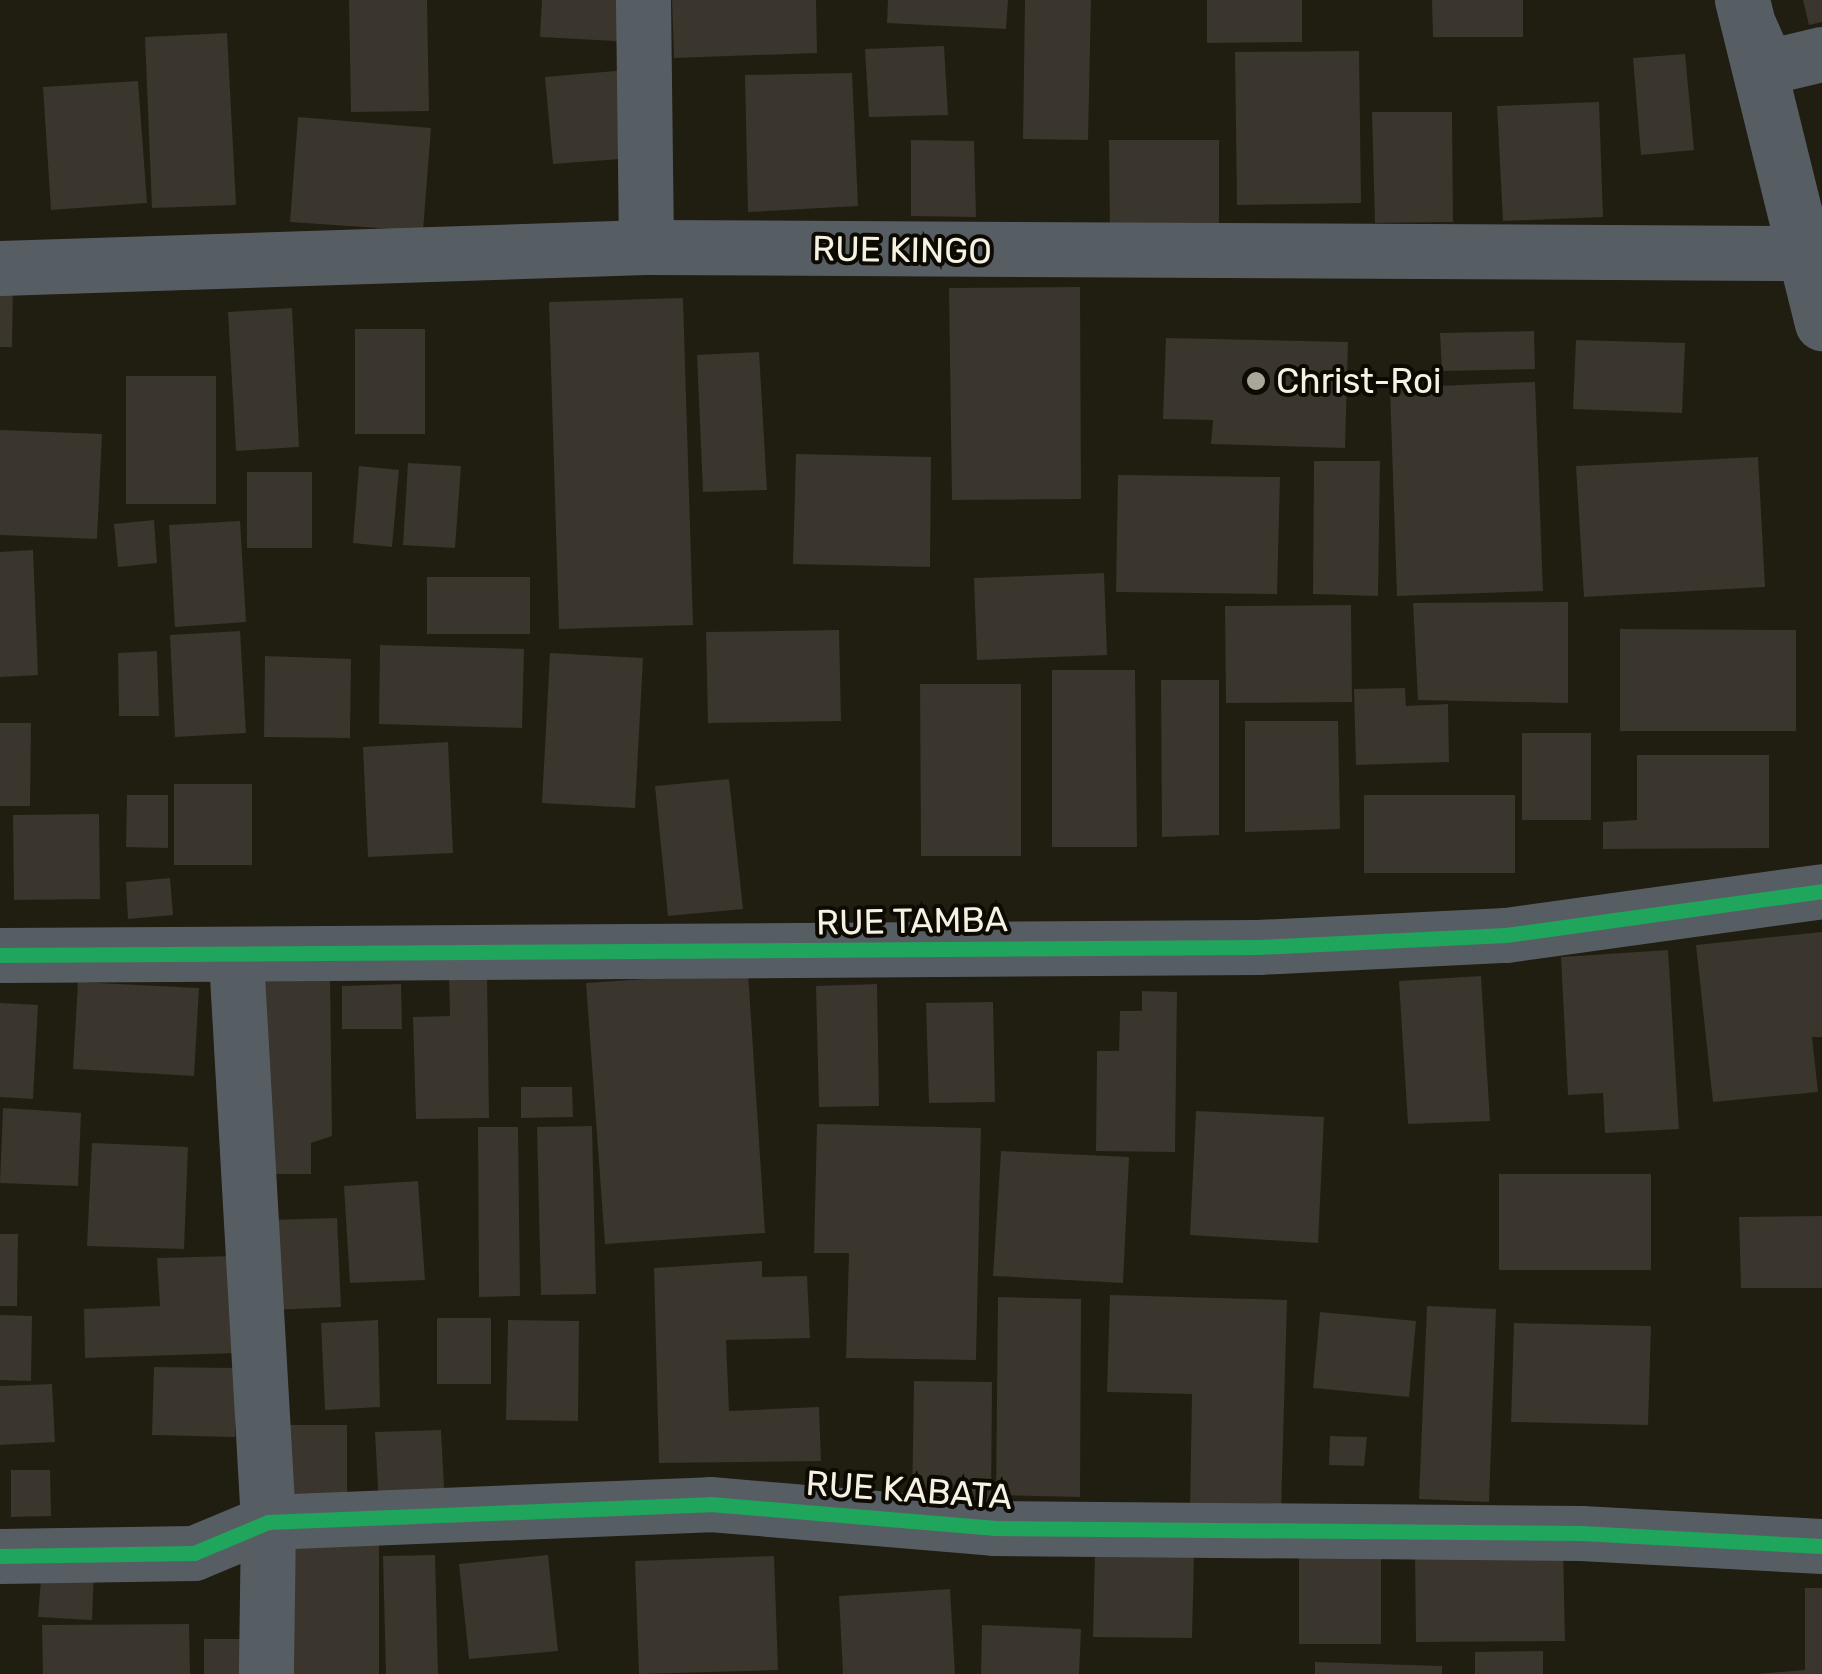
<!DOCTYPE html>
<html>
<head>
<meta charset="utf-8">
<style>
	body { margin:0 }
	#map { position:relative; width:1822px; height:1674px; overflow:hidden; background:#201d11; font-family:Rubik,sans-serif }
	div>[style] { position:absolute }
	.building>* { inset:0; background:#3a352d }
	.minor>* { height:55px; margin:-27.5px; padding:0 27.5px; transform-origin:27.5px; border-radius:27.5px; background:#575e63 }
	.cycleway>* { height:15px; margin:-7.5px; padding:0 7.5px; transform-origin:7.5px; border-radius:7.5px; background:#20a55d }
	.dots>* { width:28px; height:28px; translate:-50% -50%; box-sizing:border-box; border:5px solid #0d0a03; border-radius:50% }
	span { translate:-50% -50%; white-space:nowrap; text-align:center; line-height:1.15; -webkit-text-stroke:8px #0d0a03; paint-order:stroke }
	.street-label { font-size:35px; color:#f5f2e4 }
	.poi-label { font-size:35px; color:#f5f2e4 }
	.left { translate:0 -50%; text-align:left }
</style>
</head>
<body>
<div id="map">
	<div class="building">
		<i style="clip-path:polygon(349px 0,427px 0,429px 111px,351px 112px)"></i>
		<i style="clip-path:polygon(542px 0,636px 0,634px 42px,540px 37px)"></i>
		<i style="clip-path:polygon(672px 0,816px 0,817px 53px,674px 58px)"></i>
		<i style="clip-path:polygon(888px 0,1008px 0,1006px 29px,887px 23px)"></i>
		<i style="clip-path:polygon(1025px 0,1091px 0,1088px 140px,1023px 139px)"></i>
		<i style="clip-path:polygon(1207px 0,1302px 0,1302px 42px,1207px 43px)"></i>
		<i style="clip-path:polygon(1432px 0,1523px 0,1523px 37px,1433px 37px)"></i>
		<i style="clip-path:polygon(1803px 0,1822px 0,1822px 22px,1809px 25px)"></i>
		<i style="clip-path:polygon(227px 33px,236px 205px,152px 208px,145px 37px)"></i>
		<i style="clip-path:polygon(944px 46px,948px 115px,869px 117px,865px 49px)"></i>
		<i style="clip-path:polygon(1359px 51px,1361px 203px,1237px 205px,1235px 52px)"></i>
		<i style="clip-path:polygon(1685px 54px,1694px 150px,1641px 155px,1633px 58px)"></i>
		<i style="clip-path:polygon(627px 70px,634px 158px,553px 164px,545px 77px)"></i>
		<i style="clip-path:polygon(852px 73px,858px 206px,748px 212px,745px 75px)"></i>
		<i style="clip-path:polygon(138px 81px,147px 203px,51px 210px,43px 87px)"></i>
		<i style="clip-path:polygon(1599px 102px,1603px 217px,1503px 221px,1497px 106px)"></i>
		<i style="clip-path:polygon(1372px 112px,1452px 112px,1453px 222px,1375px 223px)"></i>
		<i style="clip-path:polygon(298px 117px,431px 128px,423px 231px,290px 222px)"></i>
		<i style="clip-path:polygon(911px 140px,974px 141px,976px 217px,911px 216px)"></i>
		<i style="clip-path:polygon(1109px 140px,1219px 140px,1219px 236px,1110px 236px)"></i>
		<i style="clip-path:polygon(0 284px,13px 284px,12px 347px,0 347px)"></i>
		<i style="clip-path:polygon(1080px 287px,1081px 499px,952px 500px,949px 288px)"></i>
		<i style="clip-path:polygon(683px 298px,693px 625px,559px 629px,549px 302px)"></i>
		<i style="clip-path:polygon(292px 308px,299px 447px,236px 451px,228px 312px)"></i>
		<i style="clip-path:polygon(355px 329px,425px 329px,425px 434px,355px 434px)"></i>
		<i style="clip-path:polygon(1534px 331px,1535px 369px,1442px 371px,1440px 333px)"></i>
		<i style="clip-path:polygon(1166px 338px,1348px 342px,1345px 448px,1211px 444px,1213px 420px,1163px 419px)"></i>
		<i style="clip-path:polygon(1576px 340px,1685px 343px,1682px 413px,1573px 409px)"></i>
		<i style="clip-path:polygon(759px 352px,767px 490px,703px 492px,697px 355px)"></i>
		<i style="clip-path:polygon(126px 376px,216px 376px,216px 504px,126px 504px)"></i>
		<i style="clip-path:polygon(1535px 382px,1543px 591px,1397px 596px,1390px 388px)"></i>
		<i style="clip-path:polygon(0 430px,102px 434px,97px 539px,0 535px)"></i>
		<i style="clip-path:polygon(796px 454px,931px 457px,930px 567px,793px 564px)"></i>
		<i style="clip-path:polygon(1758px 457px,1765px 587px,1584px 597px,1576px 466px)"></i>
		<i style="clip-path:polygon(1314px 461px,1380px 461px,1378px 596px,1313px 594px)"></i>
		<i style="clip-path:polygon(408px 463px,461px 466px,455px 548px,403px 545px)"></i>
		<i style="clip-path:polygon(359px 466px,399px 470px,392px 547px,353px 543px)"></i>
		<i style="clip-path:polygon(247px 472px,312px 472px,312px 548px,247px 548px)"></i>
		<i style="clip-path:polygon(1118px 475px,1280px 477px,1277px 594px,1116px 592px)"></i>
		<i style="clip-path:polygon(154px 520px,157px 563px,118px 567px,114px 524px)"></i>
		<i style="clip-path:polygon(240px 521px,246px 622px,175px 627px,169px 525px)"></i>
		<i style="clip-path:polygon(33px 550px,38px 675px,0 677px,0 552px)"></i>
		<i style="clip-path:polygon(1104px 573px,1107px 655px,977px 660px,974px 578px)"></i>
		<i style="clip-path:polygon(427px 577px,530px 577px,530px 634px,427px 634px)"></i>
		<i style="clip-path:polygon(1568px 602px,1568px 703px,1418px 700px,1413px 603px)"></i>
		<i style="clip-path:polygon(1351px 605px,1352px 702px,1226px 703px,1225px 606px)"></i>
		<i style="clip-path:polygon(1620px 629px,1796px 630px,1796px 731px,1620px 731px)"></i>
		<i style="clip-path:polygon(839px 630px,841px 721px,708px 723px,706px 632px)"></i>
		<i style="clip-path:polygon(240px 631px,246px 733px,175px 737px,170px 635px)"></i>
		<i style="clip-path:polygon(380px 645px,524px 649px,522px 728px,379px 724px)"></i>
		<i style="clip-path:polygon(157px 651px,159px 716px,119px 716px,118px 653px)"></i>
		<i style="clip-path:polygon(550px 653px,643px 658px,635px 808px,542px 803px)"></i>
		<i style="clip-path:polygon(265px 656px,351px 659px,350px 738px,264px 737px)"></i>
		<i style="clip-path:polygon(1052px 670px,1135px 670px,1137px 847px,1052px 847px)"></i>
		<i style="clip-path:polygon(1161px 680px,1219px 680px,1219px 835px,1162px 837px)"></i>
		<i style="clip-path:polygon(920px 684px,1021px 684px,1021px 856px,921px 856px)"></i>
		<i style="clip-path:polygon(1405px 688px,1406px 706px,1448px 704px,1449px 762px,1356px 765px,1354px 689px)"></i>
		<i style="clip-path:polygon(1245px 721px,1338px 721px,1340px 829px,1245px 832px)"></i>
		<i style="clip-path:polygon(0 723px,31px 723px,30px 806px,0 806px)"></i>
		<i style="clip-path:polygon(1522px 733px,1591px 733px,1591px 820px,1522px 820px)"></i>
		<i style="clip-path:polygon(448px 742px,453px 853px,368px 857px,363px 747px)"></i>
		<i style="clip-path:polygon(1637px 755px,1769px 755px,1769px 848px,1603px 849px,1603px 822px,1637px 820px)"></i>
		<i style="clip-path:polygon(729px 779px,743px 909px,668px 916px,655px 786px)"></i>
		<i style="clip-path:polygon(174px 784px,252px 784px,252px 865px,174px 865px)"></i>
		<i style="clip-path:polygon(127px 795px,168px 795px,168px 848px,126px 847px)"></i>
		<i style="clip-path:polygon(1364px 795px,1515px 795px,1515px 873px,1364px 873px)"></i>
		<i style="clip-path:polygon(99px 814px,100px 899px,14px 900px,13px 815px)"></i>
		<i style="clip-path:polygon(170px 878px,173px 915px,128px 919px,126px 882px)"></i>
		<i style="clip-path:polygon(1822px 932px,1822px 1037px,1812px 1037px,1818px 1092px,1713px 1102px,1696px 945px)"></i>
		<i style="clip-path:polygon(1668px 950px,1679px 1129px,1605px 1133px,1603px 1093px,1568px 1095px,1561px 957px)"></i>
		<i style="clip-path:polygon(449px 971px,487px 971px,489px 1118px,416px 1119px,413px 1017px,450px 1016px)"></i>
		<i style="clip-path:polygon(748px 972px,765px 1233px,605px 1244px,586px 983px)"></i>
		<i style="clip-path:polygon(330px 973px,332px 1136px,311px 1143px,311px 1174px,261px 1174px,258px 974px)"></i>
		<i style="clip-path:polygon(1481px 976px,1490px 1121px,1408px 1124px,1399px 981px)"></i>
		<i style="clip-path:polygon(78px 982px,199px 988px,194px 1076px,73px 1069px)"></i>
		<i style="clip-path:polygon(401px 984px,402px 1029px,342px 1029px,342px 986px)"></i>
		<i style="clip-path:polygon(877px 984px,879px 1106px,819px 1107px,816px 986px)"></i>
		<i style="clip-path:polygon(1142px 991px,1177px 992px,1175px 1152px,1096px 1151px,1097px 1051px,1119px 1051px,1120px 1011px,1142px 1011px)"></i>
		<i style="clip-path:polygon(993px 1002px,995px 1102px,929px 1103px,926px 1003px)"></i>
		<i style="clip-path:polygon(0 1003px,38px 1005px,33px 1099px,0 1097px)"></i>
		<i style="clip-path:polygon(521px 1087px,572px 1087px,573px 1117px,521px 1118px)"></i>
		<i style="clip-path:polygon(3px 1108px,81px 1113px,78px 1186px,0 1183px)"></i>
		<i style="clip-path:polygon(1196px 1111px,1324px 1117px,1318px 1243px,1190px 1235px)"></i>
		<i style="clip-path:polygon(817px 1124px,981px 1128px,976px 1360px,846px 1358px,849px 1253px,814px 1253px)"></i>
		<i style="clip-path:polygon(592px 1126px,596px 1294px,541px 1295px,537px 1127px)"></i>
		<i style="clip-path:polygon(478px 1127px,518px 1127px,520px 1296px,479px 1297px)"></i>
		<i style="clip-path:polygon(92px 1143px,188px 1147px,184px 1249px,87px 1246px)"></i>
		<i style="clip-path:polygon(1001px 1151px,1129px 1157px,1123px 1283px,993px 1276px)"></i>
		<i style="clip-path:polygon(1499px 1174px,1651px 1174px,1651px 1270px,1499px 1270px)"></i>
		<i style="clip-path:polygon(418px 1181px,425px 1280px,350px 1283px,344px 1186px)"></i>
		<i style="clip-path:polygon(1822px 1216px,1822px 1288px,1741px 1288px,1739px 1217px)"></i>
		<i style="clip-path:polygon(337px 1218px,341px 1307px,271px 1310px,268px 1220px)"></i>
		<i style="clip-path:polygon(0 1234px,18px 1234px,17px 1306px,0 1306px)"></i>
		<i style="clip-path:polygon(233px 1256px,237px 1353px,85px 1358px,84px 1309px,160px 1306px,157px 1258px)"></i>
		<i style="clip-path:polygon(762px 1261px,762px 1277px,807px 1276px,810px 1338px,726px 1340px,729px 1411px,819px 1407px,821px 1461px,659px 1463px,654px 1268px)"></i>
		<i style="clip-path:polygon(1110px 1295px,1287px 1300px,1281px 1511px,1190px 1508px,1192px 1394px,1107px 1392px)"></i>
		<i style="clip-path:polygon(998px 1297px,1081px 1299px,1080px 1497px,996px 1495px)"></i>
		<i style="clip-path:polygon(1427px 1306px,1496px 1309px,1489px 1502px,1419px 1499px)"></i>
		<i style="clip-path:polygon(1320px 1312px,1416px 1321px,1409px 1397px,1313px 1388px)"></i>
		<i style="clip-path:polygon(0 1315px,32px 1316px,31px 1381px,0 1380px)"></i>
		<i style="clip-path:polygon(437px 1318px,491px 1318px,491px 1384px,437px 1384px)"></i>
		<i style="clip-path:polygon(378px 1320px,380px 1407px,325px 1410px,321px 1323px)"></i>
		<i style="clip-path:polygon(508px 1320px,579px 1321px,578px 1421px,506px 1420px)"></i>
		<i style="clip-path:polygon(1514px 1323px,1651px 1326px,1648px 1425px,1511px 1422px)"></i>
		<i style="clip-path:polygon(154px 1367px,236px 1368px,235px 1437px,152px 1435px)"></i>
		<i style="clip-path:polygon(914px 1381px,992px 1382px,991px 1506px,912px 1506px)"></i>
		<i style="clip-path:polygon(52px 1384px,55px 1442px,0 1445px,0 1386px)"></i>
		<i style="clip-path:polygon(284px 1425px,347px 1425px,347px 1511px,284px 1511px)"></i>
		<i style="clip-path:polygon(441px 1430px,445px 1506px,379px 1508px,375px 1432px)"></i>
		<i style="clip-path:polygon(1330px 1436px,1367px 1437px,1364px 1466px,1329px 1465px)"></i>
		<i style="clip-path:polygon(11px 1470px,50px 1470px,51px 1516px,11px 1517px)"></i>
		<i style="clip-path:polygon(274px 1543px,379px 1543px,379px 1674px,274px 1674px)"></i>
		<i style="clip-path:polygon(1563px 1548px,1565px 1641px,1416px 1642px,1415px 1551px)"></i>
		<i style="clip-path:polygon(1095px 1553px,1194px 1555px,1192px 1638px,1093px 1637px)"></i>
		<i style="clip-path:polygon(435px 1555px,438px 1674px,386px 1674px,383px 1556px)"></i>
		<i style="clip-path:polygon(548px 1555px,558px 1651px,469px 1659px,459px 1564px)"></i>
		<i style="clip-path:polygon(1299px 1555px,1381px 1555px,1381px 1644px,1299px 1644px)"></i>
		<i style="clip-path:polygon(774px 1556px,778px 1670px,639px 1674px,635px 1561px)"></i>
		<i style="clip-path:polygon(42px 1567px,94px 1570px,92px 1620px,38px 1617px)"></i>
		<i style="clip-path:polygon(1805px 1588px,1822px 1588px,1822px 1674px,1756px 1674px,1805px 1670px)"></i>
		<i style="clip-path:polygon(950px 1589px,955px 1674px,843px 1674px,839px 1596px)"></i>
		<i style="clip-path:polygon(189px 1624px,190px 1674px,43px 1674px,42px 1625px)"></i>
		<i style="clip-path:polygon(982px 1625px,1081px 1629px,1079px 1674px,981px 1674px)"></i>
		<i style="clip-path:polygon(204px 1639px,258px 1639px,258px 1674px,204px 1674px)"></i>
		<i style="clip-path:polygon(1543px 1651px,1543px 1674px,1475px 1674px,1475px 1652px)"></i>
		<i style="clip-path:polygon(1315px 1662px,1442px 1666px,1442px 1674px,1315px 1674px)"></i>
	</div>
	<div class="minor">
		<i style="left:643px;top:0;width:247px;rotate:89.3deg"></i>
		<i style="left:1742px;top:0;width:333px;rotate:76.1deg"></i>
		<i style="left:1750px;top:28px;width:43px;rotate:66.4deg"></i>
		<i style="left:1767px;top:67px;width:57px;rotate:-13.3deg"></i>
		<i style="left:0;top:268px;width:646px;rotate:-1.86deg"></i>
		<i style="left:646px;top:247px;width:1158px;rotate:0.3deg"></i>
		<i style="left:0;top:955px;width:1258px;rotate:-0.36deg"></i>
		<i style="left:1258px;top:947px;width:248px;rotate:-2.8deg"></i>
		<i style="left:1506px;top:935px;width:319px;rotate:-7.9deg"></i>
		<i style="left:236px;top:958px;width:565px;rotate:86.75deg"></i>
		<i style="left:268px;top:1522px;width:152px;rotate:90.8deg"></i>
		<i style="left:0;top:1556px;width:194px;rotate:-0.9deg"></i>
		<i style="left:194px;top:1553px;width:80px;rotate:-22.7deg"></i>
		<i style="left:268px;top:1522px;width:442px;rotate:-2.3deg"></i>
		<i style="left:710px;top:1504px;width:284px;rotate:4.8deg"></i>
		<i style="left:993px;top:1528px;width:588px;rotate:0.49deg"></i>
		<i style="left:1581px;top:1533px;width:241px;rotate:3.1deg"></i>
	</div>
	<div class="cycleway">
		<i style="left:0;top:955px;width:1258px;rotate:-0.36deg"></i>
		<i style="left:1258px;top:947px;width:248px;rotate:-2.8deg"></i>
		<i style="left:1506px;top:935px;width:319px;rotate:-7.9deg"></i>
		<i style="left:0;top:1556px;width:194px;rotate:-0.9deg"></i>
		<i style="left:194px;top:1553px;width:80px;rotate:-22.7deg"></i>
		<i style="left:268px;top:1522px;width:442px;rotate:-2.3deg"></i>
		<i style="left:710px;top:1504px;width:284px;rotate:4.8deg"></i>
		<i style="left:993px;top:1528px;width:588px;rotate:0.49deg"></i>
		<i style="left:1581px;top:1533px;width:241px;rotate:3.1deg"></i>
	</div>
	<div class="dots">
		<i style="left:1256px;top:381px;background:#aaa79a"></i>
	</div>
	<div class="street-label">
		<span style="left:902px;top:250px;rotate:1deg">RUE KINGO</span>
		<span style="left:912px;top:921px;rotate:-1deg">RUE TAMBA</span>
		<span style="left:909px;top:1490px;rotate:4deg">RUE KABATA</span>
	</div>
	<div class="poi-label">
		<span class="left" style="left:1276px;top:381px">Christ-Roi</span>
	</div>
</div>
</body>
</html>
